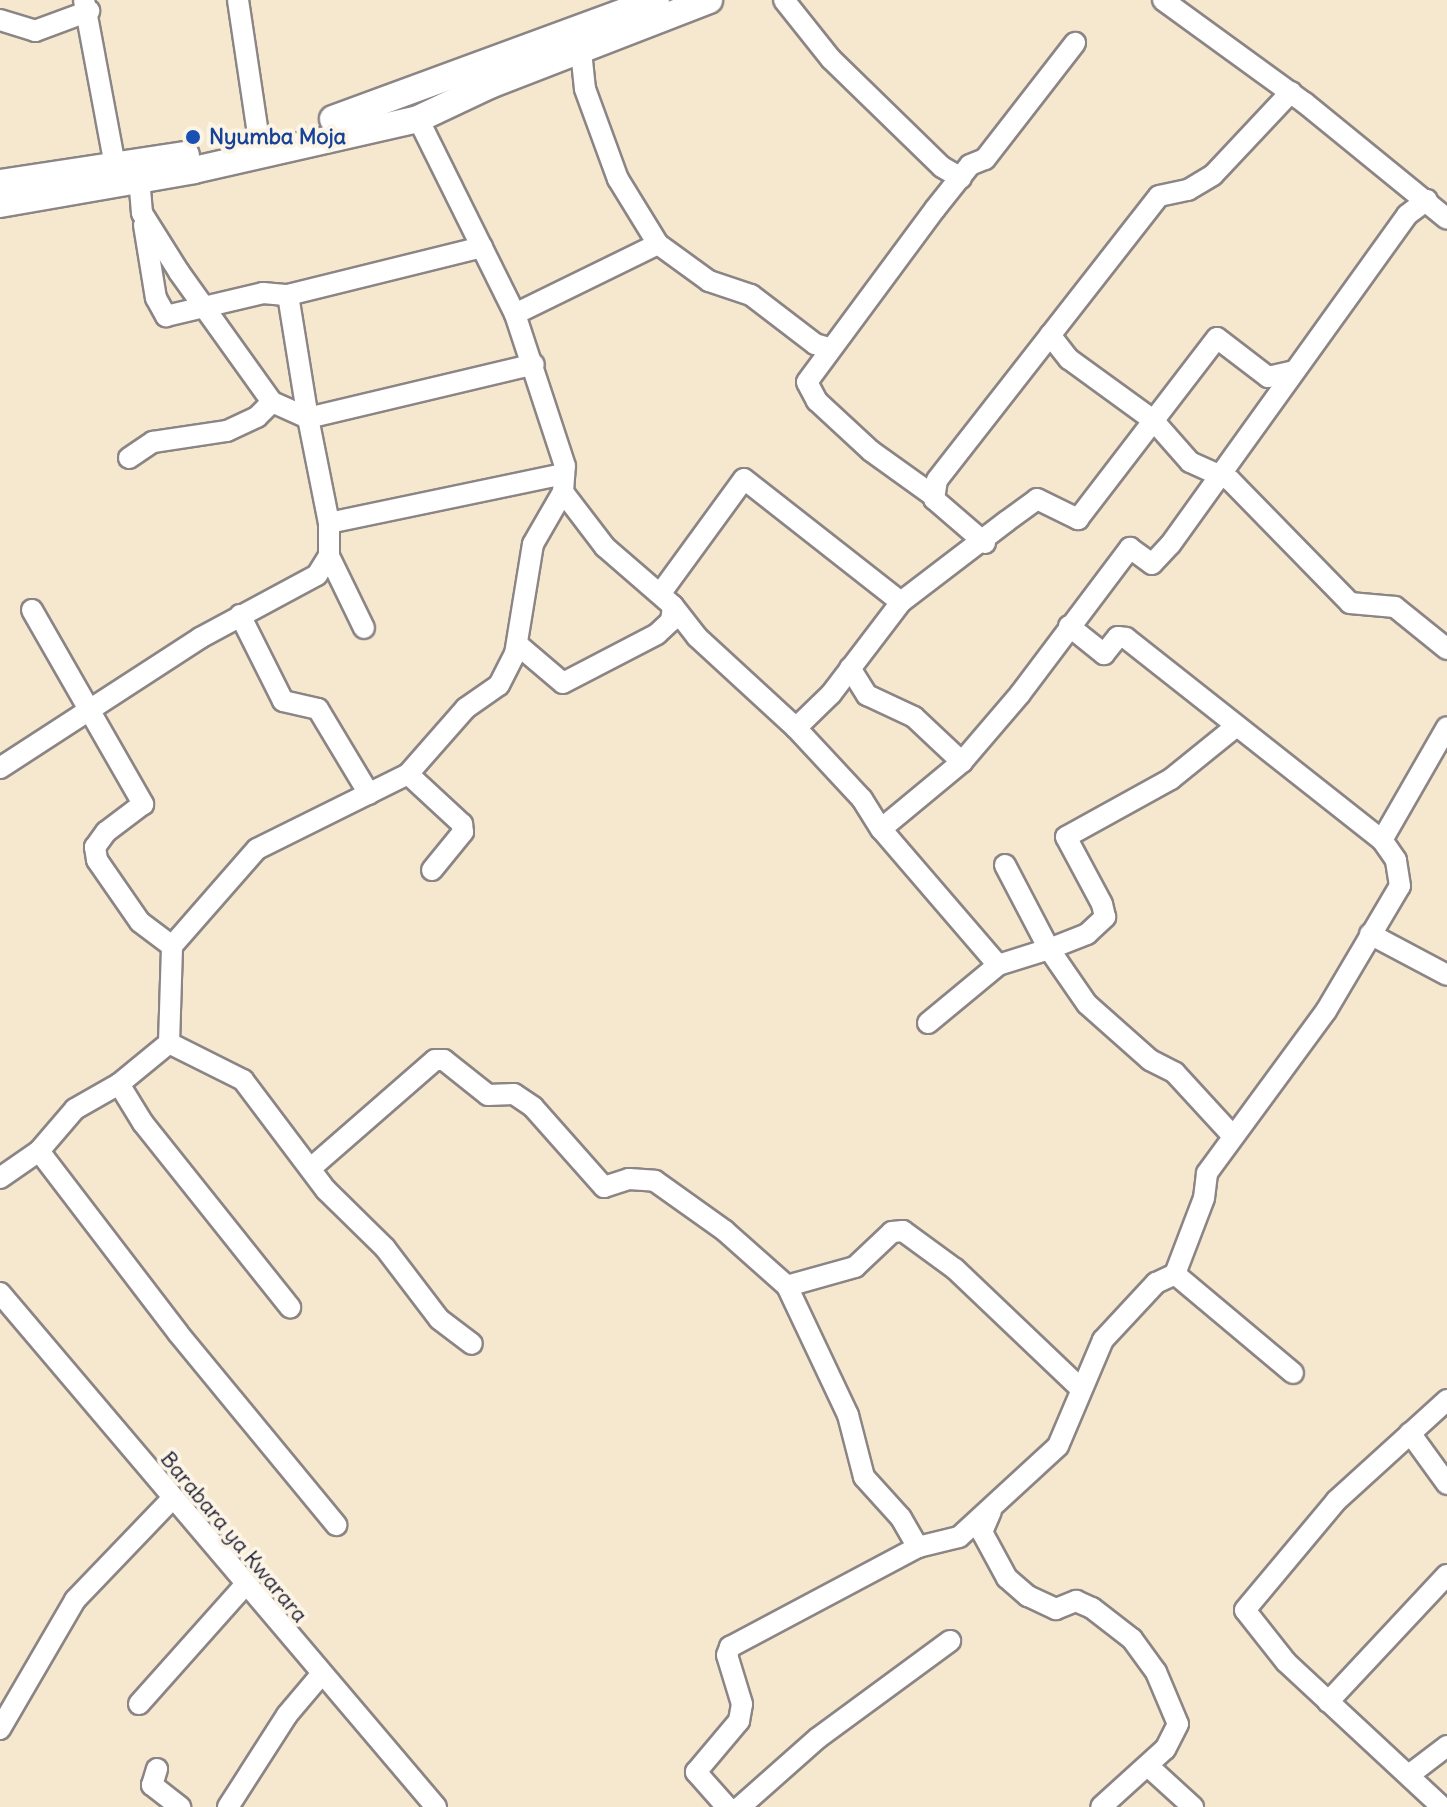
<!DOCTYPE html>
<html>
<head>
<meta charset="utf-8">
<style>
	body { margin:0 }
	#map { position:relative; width:1447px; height:1807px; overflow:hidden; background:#f6e8cf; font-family:Delius,sans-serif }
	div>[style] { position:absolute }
	.roads { filter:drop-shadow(2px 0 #8c8585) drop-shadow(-2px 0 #8c8585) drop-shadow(0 2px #8c8585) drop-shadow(0 -2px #8c8585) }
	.minor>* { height:20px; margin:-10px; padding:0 10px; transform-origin:10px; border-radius:10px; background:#fff }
	.major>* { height:26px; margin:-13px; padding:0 13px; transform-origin:13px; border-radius:13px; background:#fff }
	.dots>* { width:22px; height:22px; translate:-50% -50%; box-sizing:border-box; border:4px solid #fcf5e5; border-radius:50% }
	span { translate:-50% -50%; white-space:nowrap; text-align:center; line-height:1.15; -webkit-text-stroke:8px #fcf5e5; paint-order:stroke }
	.transit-label { font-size:22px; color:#164399; font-weight:700 }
	.left { translate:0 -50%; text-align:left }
	.street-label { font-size:22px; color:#22223b }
</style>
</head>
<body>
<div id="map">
	<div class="roads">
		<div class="minor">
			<i style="left:84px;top:0;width:168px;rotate:79.4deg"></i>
			<i style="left:238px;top:0;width:143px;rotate:81.5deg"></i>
			<i style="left:784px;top:0;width:75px;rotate:51.5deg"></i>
			<i style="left:831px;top:59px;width:155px;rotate:44.2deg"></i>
			<i style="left:942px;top:167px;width:22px;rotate:30deg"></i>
			<i style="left:1163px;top:0;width:175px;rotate:36deg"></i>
			<i style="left:1305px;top:103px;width:183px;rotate:39.2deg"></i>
			<i style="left:0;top:20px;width:37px;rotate:17deg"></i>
			<i style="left:35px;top:31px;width:58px;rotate:-20.3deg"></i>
			<i style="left:581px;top:51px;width:38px;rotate:84deg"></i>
			<i style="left:585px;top:89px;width:96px;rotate:69.9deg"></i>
			<i style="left:618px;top:179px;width:76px;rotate:58.4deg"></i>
			<i style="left:658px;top:244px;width:63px;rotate:36deg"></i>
			<i style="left:709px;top:281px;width:44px;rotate:18.4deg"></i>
			<i style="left:751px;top:295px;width:81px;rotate:37.4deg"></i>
			<i style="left:815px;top:344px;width:15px;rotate:16deg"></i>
			<i style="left:144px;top:225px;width:74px;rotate:80.7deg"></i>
			<i style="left:156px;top:298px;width:21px;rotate:61deg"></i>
			<i style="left:166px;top:316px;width:100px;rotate:-13.3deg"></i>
			<i style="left:263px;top:293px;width:25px;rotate:5deg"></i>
			<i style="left:288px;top:295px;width:200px;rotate:-13.9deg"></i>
			<i style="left:288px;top:295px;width:125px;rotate:80.8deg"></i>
			<i style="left:308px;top:418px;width:232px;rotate:-13.4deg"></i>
			<i style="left:515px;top:314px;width:159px;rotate:-26.1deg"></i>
			<i style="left:1050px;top:335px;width:31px;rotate:52deg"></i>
			<i style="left:1069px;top:359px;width:104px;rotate:36deg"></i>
			<i style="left:1153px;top:420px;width:56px;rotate:48.6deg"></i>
			<i style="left:1190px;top:462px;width:44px;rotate:24.2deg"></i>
			<i style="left:1230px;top:480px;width:172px;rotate:45.7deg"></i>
			<i style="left:1350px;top:603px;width:45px;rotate:5.1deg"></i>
			<i style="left:1395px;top:607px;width:67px;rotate:38.9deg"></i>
			<i style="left:129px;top:458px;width:29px;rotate:-34deg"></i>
			<i style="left:153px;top:442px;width:75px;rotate:-8.5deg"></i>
			<i style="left:227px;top:431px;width:33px;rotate:-25deg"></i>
			<i style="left:257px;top:417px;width:21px;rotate:-45deg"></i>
			<i style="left:563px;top:492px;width:69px;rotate:52.6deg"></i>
			<i style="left:605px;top:547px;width:90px;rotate:40.9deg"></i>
			<i style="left:673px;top:606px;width:39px;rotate:52deg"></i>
			<i style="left:697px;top:637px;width:134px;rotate:42.6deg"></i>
			<i style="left:796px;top:728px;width:97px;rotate:47.1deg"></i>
			<i style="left:862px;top:799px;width:36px;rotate:58deg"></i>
			<i style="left:931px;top:494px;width:74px;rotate:-144.4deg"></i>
			<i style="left:871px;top:451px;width:74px;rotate:-137.2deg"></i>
			<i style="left:817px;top:401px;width:21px;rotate:-118deg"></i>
			<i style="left:807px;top:382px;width:215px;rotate:-53.5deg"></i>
			<i style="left:935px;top:209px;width:56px;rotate:-51.5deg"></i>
			<i style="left:970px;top:165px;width:16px;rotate:-22deg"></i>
			<i style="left:985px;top:159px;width:147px;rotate:-52.2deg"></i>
			<i style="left:329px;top:523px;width:240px;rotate:-11.8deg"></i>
			<i style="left:985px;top:543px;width:67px;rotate:-139.2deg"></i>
			<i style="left:934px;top:499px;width:19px;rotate:-81deg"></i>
			<i style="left:937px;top:480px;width:360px;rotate:-52deg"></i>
			<i style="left:1159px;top:196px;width:30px;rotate:-12deg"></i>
			<i style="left:1188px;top:190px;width:29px;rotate:-31deg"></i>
			<i style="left:1213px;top:175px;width:114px;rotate:-46.8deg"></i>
			<i style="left:329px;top:556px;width:80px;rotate:64.1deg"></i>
			<i style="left:660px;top:594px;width:142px;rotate:-53.9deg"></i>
			<i style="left:744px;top:479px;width:199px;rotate:38.1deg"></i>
			<i style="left:32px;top:610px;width:224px;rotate:60.2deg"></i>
			<i style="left:143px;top:804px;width:46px;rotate:142.9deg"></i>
			<i style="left:106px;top:832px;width:19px;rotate:126deg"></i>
			<i style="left:95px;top:847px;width:13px;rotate:81deg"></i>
			<i style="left:97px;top:860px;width:75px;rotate:55.3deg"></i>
			<i style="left:140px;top:922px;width:40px;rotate:37deg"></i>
			<i style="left:240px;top:615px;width:96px;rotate:63.4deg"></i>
			<i style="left:283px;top:701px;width:36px;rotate:13deg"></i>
			<i style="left:318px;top:709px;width:99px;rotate:59deg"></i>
			<i style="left:1069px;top:626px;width:45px;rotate:38.7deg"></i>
			<i style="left:1104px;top:654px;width:22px;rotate:-51deg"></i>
			<i style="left:1118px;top:637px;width:8px;rotate:7deg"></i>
			<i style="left:1126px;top:638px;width:326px;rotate:38.3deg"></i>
			<i style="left:517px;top:644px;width:60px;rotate:40.3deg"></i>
			<i style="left:563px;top:683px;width:106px;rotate:-27.5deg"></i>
			<i style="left:657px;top:634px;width:19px;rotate:-43deg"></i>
			<i style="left:671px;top:621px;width:15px;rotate:-82deg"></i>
			<i style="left:850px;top:668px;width:32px;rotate:58deg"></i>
			<i style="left:867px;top:695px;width:52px;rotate:25.1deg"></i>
			<i style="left:914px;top:717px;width:66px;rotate:43.2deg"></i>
			<i style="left:796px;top:728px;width:49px;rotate:-44.2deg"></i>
			<i style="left:831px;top:694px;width:116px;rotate:-52.7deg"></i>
			<i style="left:901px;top:602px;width:133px;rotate:-37.4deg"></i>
			<i style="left:1007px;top:521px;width:37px;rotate:-36deg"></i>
			<i style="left:1037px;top:499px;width:46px;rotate:26deg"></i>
			<i style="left:1078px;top:519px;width:228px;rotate:-52.5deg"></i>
			<i style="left:1217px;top:338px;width:64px;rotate:37.4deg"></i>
			<i style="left:1268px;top:377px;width:26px;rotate:-13deg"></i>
			<i style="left:0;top:768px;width:239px;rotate:-33deg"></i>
			<i style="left:200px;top:638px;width:133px;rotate:-28.3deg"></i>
			<i style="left:317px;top:575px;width:22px;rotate:-58deg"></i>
			<i style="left:329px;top:556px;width:33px;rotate:-90deg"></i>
			<i style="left:329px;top:523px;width:107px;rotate:-101.3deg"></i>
			<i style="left:308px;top:418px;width:39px;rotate:-156deg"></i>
			<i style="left:272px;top:402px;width:160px;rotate:-125.6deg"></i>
			<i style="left:179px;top:272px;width:70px;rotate:-122.1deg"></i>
			<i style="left:142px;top:213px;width:48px;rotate:-94.8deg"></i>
			<i style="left:408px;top:774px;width:74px;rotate:42.8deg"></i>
			<i style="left:462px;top:824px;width:8px;rotate:83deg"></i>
			<i style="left:463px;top:832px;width:49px;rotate:129.2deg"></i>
			<i style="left:1005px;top:865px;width:95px;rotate:62.4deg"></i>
			<i style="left:1049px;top:949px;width:41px;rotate:-21.5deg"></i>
			<i style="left:1087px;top:934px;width:25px;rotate:-43deg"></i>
			<i style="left:1105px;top:917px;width:13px;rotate:-103deg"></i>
			<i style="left:1102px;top:904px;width:76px;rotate:-118.2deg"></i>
			<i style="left:1066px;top:837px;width:120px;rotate:-28.9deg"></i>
			<i style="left:1171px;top:779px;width:81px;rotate:-39deg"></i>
			<i style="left:1370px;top:934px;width:87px;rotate:28deg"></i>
			<i style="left:998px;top:965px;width:179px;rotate:-130.7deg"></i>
			<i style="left:881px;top:829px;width:105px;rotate:-39.6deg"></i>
			<i style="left:962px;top:762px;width:89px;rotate:-49.5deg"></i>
			<i style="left:1020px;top:694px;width:183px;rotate:-53deg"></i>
			<i style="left:1130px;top:548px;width:27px;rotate:36deg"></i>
			<i style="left:1152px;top:564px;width:26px;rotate:-47deg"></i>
			<i style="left:1170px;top:545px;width:406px;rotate:-54.3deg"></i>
			<i style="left:1407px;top:215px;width:25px;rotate:-37deg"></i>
			<i style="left:928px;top:1023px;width:91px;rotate:-39.6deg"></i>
			<i style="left:998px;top:965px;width:53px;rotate:-17.4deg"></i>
			<i style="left:1049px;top:949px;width:67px;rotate:55.4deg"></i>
			<i style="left:1087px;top:1004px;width:84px;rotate:41.6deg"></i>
			<i style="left:1150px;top:1060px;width:28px;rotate:27deg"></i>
			<i style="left:1175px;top:1073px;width:84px;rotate:47.4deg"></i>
			<i style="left:169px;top:1043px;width:97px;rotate:-88.2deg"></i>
			<i style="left:172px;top:946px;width:129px;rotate:-48.8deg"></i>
			<i style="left:257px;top:849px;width:169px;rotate:-26.4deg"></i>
			<i style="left:408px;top:774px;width:88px;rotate:-48.7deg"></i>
			<i style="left:466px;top:708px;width:40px;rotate:-34.9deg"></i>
			<i style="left:499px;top:685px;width:35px;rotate:-63deg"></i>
			<i style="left:515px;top:654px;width:111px;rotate:-80.7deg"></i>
			<i style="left:533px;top:544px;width:60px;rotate:-60deg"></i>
			<i style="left:563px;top:492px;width:26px;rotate:-86deg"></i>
			<i style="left:565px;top:466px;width:160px;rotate:-108.2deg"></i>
			<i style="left:515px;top:314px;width:218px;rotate:-116.4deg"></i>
			<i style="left:169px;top:1043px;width:83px;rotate:26.6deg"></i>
			<i style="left:243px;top:1080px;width:138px;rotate:53deg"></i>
			<i style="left:326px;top:1190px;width:83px;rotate:44.5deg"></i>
			<i style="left:385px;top:1248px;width:89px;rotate:52.7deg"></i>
			<i style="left:439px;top:1319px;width:41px;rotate:37.1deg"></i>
			<i style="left:119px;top:1084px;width:46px;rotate:58.4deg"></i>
			<i style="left:143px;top:1123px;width:236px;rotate:51.4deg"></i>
			<i style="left:39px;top:1151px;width:229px;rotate:52.6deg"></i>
			<i style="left:178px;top:1333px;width:249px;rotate:50.5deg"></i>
			<i style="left:311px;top:1168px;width:164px;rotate:-41.1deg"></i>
			<i style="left:435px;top:1060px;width:9px"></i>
			<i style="left:444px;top:1060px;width:56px;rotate:38.5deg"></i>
			<i style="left:488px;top:1095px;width:26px;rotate:-2deg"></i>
			<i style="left:514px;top:1094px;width:23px;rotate:34deg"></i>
			<i style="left:533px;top:1107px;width:107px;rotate:48.4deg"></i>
			<i style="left:604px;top:1187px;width:26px;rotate:-18deg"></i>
			<i style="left:629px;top:1179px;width:26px;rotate:4deg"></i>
			<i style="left:655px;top:1181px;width:86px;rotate:35.5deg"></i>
			<i style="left:725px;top:1231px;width:83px;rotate:41.6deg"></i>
			<i style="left:787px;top:1286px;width:143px;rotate:64.7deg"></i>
			<i style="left:848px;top:1415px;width:64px;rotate:75.5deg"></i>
			<i style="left:864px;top:1477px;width:55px;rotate:47.9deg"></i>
			<i style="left:901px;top:1518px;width:34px;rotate:60deg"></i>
			<i style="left:0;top:1178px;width:47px;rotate:-34.7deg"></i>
			<i style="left:39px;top:1151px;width:55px;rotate:-49.4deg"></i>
			<i style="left:75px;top:1109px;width:51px;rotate:-29.6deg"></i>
			<i style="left:119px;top:1084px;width:65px;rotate:-39.4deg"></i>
			<i style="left:1175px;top:1274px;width:154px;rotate:40deg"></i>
			<i style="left:787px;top:1286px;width:71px;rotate:-15.6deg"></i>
			<i style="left:855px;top:1267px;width:51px;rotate:-43.4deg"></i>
			<i style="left:892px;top:1232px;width:11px;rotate:-5deg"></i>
			<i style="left:903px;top:1231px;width:64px;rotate:36.2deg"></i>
			<i style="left:955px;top:1269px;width:171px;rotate:43.6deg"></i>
			<i style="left:0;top:1293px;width:674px;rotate:49.69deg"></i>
			<i style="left:1410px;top:1433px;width:63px;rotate:54deg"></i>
			<i style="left:991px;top:1511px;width:23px;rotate:113deg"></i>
			<i style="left:982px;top:1532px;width:52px;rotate:61.5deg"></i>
			<i style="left:1007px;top:1578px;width:28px;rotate:41deg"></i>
			<i style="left:1028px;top:1596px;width:31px;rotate:25deg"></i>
			<i style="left:1056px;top:1609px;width:22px;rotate:-22deg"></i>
			<i style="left:1076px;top:1601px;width:17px;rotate:24deg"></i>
			<i style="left:1092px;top:1608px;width:51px;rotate:37.8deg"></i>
			<i style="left:1132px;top:1639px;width:41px;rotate:54deg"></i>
			<i style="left:1156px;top:1672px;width:56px;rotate:67.1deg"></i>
			<i style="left:1178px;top:1724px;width:28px;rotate:117deg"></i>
			<i style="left:1165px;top:1749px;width:86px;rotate:137.8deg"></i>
			<i style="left:1328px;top:1702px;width:174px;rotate:-46.9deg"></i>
			<i style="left:139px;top:1704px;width:158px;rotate:-48.3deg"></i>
			<i style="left:0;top:1729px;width:149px;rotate:-59.8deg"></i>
			<i style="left:75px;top:1600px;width:139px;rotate:-46.2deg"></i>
			<i style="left:1148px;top:1766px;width:61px;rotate:42.3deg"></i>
			<i style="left:157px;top:1769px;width:17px;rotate:107deg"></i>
			<i style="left:152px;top:1785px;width:36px;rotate:38deg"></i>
			<i style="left:1409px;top:1775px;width:48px;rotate:-37.3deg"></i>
			<i style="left:228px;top:1807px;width:109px;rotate:-57.3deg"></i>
			<i style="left:287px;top:1715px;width:51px;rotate:-49.8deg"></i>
			<i style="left:727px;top:1807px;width:47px;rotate:-131.5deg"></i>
			<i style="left:696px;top:1772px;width:67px;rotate:-49.9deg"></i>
			<i style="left:739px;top:1721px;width:17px;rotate:-80deg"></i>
			<i style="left:742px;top:1704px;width:51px;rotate:-107deg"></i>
			<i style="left:727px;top:1655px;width:9px;rotate:-69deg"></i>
			<i style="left:730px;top:1647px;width:213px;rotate:-28deg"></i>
			<i style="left:918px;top:1547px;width:42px;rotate:-13.7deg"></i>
			<i style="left:959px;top:1537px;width:134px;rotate:-42.6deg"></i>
			<i style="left:1058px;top:1446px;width:115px;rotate:-67deg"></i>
			<i style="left:1103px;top:1340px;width:78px;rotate:-47.1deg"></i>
			<i style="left:1156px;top:1283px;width:21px;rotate:-25deg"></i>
			<i style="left:1175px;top:1274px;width:81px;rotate:-69.1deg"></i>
			<i style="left:1204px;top:1198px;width:25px;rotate:-83deg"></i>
			<i style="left:1207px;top:1173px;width:201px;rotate:-53.7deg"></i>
			<i style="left:1326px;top:1011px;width:145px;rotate:-59.4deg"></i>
			<i style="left:1400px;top:886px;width:26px;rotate:-99deg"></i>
			<i style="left:1396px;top:860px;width:24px;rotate:-125deg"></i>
			<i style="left:1382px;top:840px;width:130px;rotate:-60.1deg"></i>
			<i style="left:740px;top:1807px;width:104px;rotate:-41.5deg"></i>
			<i style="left:818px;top:1738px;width:164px;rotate:-36.3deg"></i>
			<i style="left:1442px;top:1807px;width:213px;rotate:-137.1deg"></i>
			<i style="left:1286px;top:1662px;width:66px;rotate:-128.3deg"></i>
			<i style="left:1245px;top:1610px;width:142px;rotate:-50.1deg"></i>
			<i style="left:1336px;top:1501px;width:150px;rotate:-42.3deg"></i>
		</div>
		<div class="major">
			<i style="left:333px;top:119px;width:344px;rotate:-20.2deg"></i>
			<i style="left:0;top:183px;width:188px;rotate:-8.6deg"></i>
			<i style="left:0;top:204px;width:197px;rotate:-9.9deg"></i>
			<i style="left:194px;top:170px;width:230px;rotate:-12.8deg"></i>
			<i style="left:418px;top:119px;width:80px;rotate:-25.3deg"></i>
			<i style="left:490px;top:85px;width:235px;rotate:-21.2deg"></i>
		</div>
	</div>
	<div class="dots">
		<i style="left:193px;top:137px;background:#1a4fb4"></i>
	</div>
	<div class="transit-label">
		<span class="left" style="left:209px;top:137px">Nyumba Moja</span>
	</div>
	<div class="street-label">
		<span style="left:234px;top:1537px;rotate:50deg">Barabara ya Kwarara</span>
	</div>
</div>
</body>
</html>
